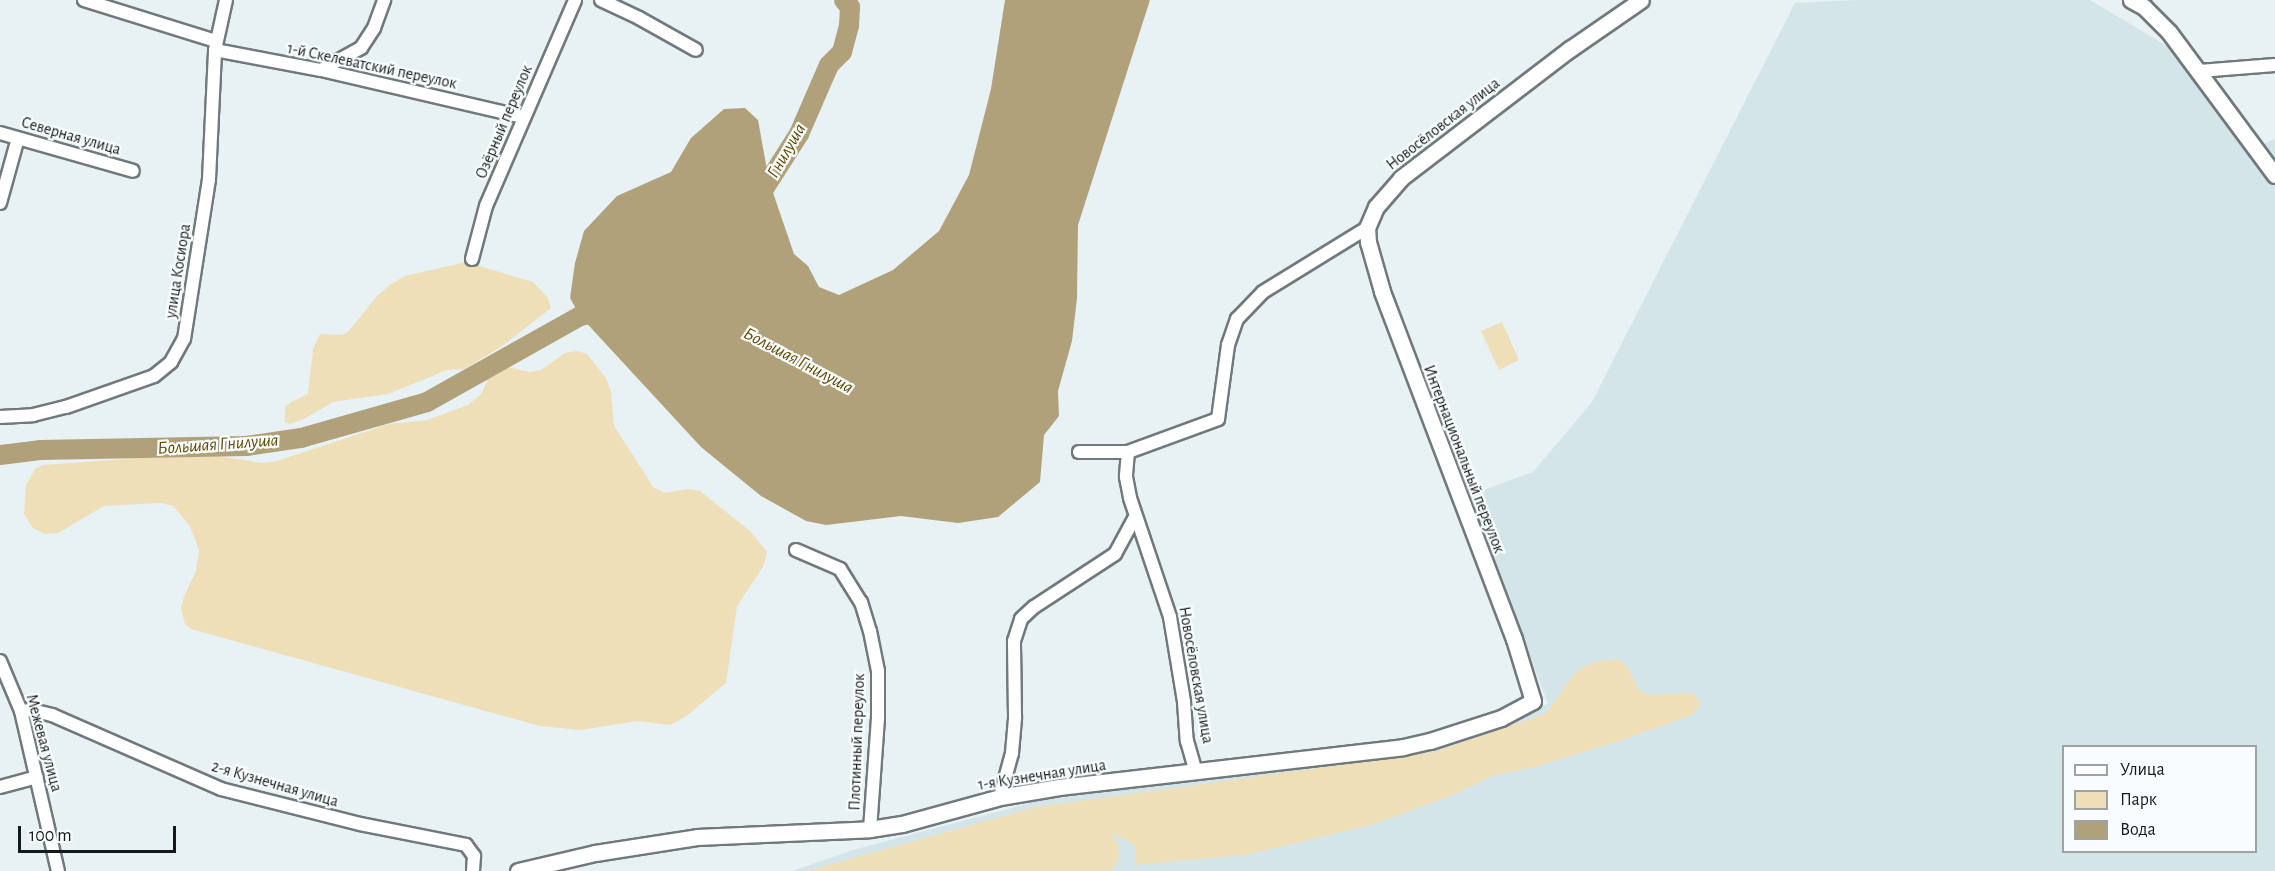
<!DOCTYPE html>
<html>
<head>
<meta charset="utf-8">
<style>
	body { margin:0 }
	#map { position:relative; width:2275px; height:871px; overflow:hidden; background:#e8f1f3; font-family:"Alegreya Sans",sans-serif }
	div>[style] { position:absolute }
	.built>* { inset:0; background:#d3e5e9 }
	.green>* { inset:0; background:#efdfb8 }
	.water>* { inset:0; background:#b1a17b }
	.river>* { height:20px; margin:-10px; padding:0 10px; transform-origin:10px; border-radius:10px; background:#b1a17b }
	.roads { filter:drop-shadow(2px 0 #71797b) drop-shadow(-2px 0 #71797b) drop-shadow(0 2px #71797b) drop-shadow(0 -2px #71797b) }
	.minor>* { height:12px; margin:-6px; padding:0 6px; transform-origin:6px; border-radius:6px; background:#fff }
	.tertiary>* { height:15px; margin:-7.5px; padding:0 7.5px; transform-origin:7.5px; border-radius:7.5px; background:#fff }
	span { translate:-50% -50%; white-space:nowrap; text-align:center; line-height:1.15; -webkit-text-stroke:4.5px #f8feff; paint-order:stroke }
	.street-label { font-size:16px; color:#16191a }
	.water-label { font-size:18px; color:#5f4800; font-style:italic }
	.legend { position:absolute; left:2062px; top:745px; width:195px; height:108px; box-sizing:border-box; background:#f8feff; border:2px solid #9ea2a3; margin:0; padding:8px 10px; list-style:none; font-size:18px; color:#16191a }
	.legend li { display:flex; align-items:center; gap:12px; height:30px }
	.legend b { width:30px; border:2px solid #9ea2a3 }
	.scale { position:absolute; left:18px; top:826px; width:158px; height:27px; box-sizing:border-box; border:3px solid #16191a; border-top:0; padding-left:8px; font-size:18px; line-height:21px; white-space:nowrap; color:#16191a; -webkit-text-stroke:4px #f8feff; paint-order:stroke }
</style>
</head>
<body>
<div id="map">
	<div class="built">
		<i style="clip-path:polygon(evenodd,1858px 0,2090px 0,2167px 46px,2250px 150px,2275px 139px,2275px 871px,792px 871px,853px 850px,1038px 801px,1438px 748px,1548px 704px,1471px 495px,1533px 472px,1592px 402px,1795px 3px,1858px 0,2064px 746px,2256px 746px,2256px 852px,2064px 852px,2064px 746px)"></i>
	</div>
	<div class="green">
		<i style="clip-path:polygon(466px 262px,533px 282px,548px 298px,551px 308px,501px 347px,464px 369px,447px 370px,388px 394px,333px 402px,304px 419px,290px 424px,285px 422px,285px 407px,291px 402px,308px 394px,313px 349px,320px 334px,342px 335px,348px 332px,377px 296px,391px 284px,405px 276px)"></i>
		<i style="clip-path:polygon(1502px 322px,1519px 360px,1499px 370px,1481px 331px)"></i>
		<i style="clip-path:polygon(578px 351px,587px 354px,606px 378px,611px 392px,614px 426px,654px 488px,666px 493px,688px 489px,700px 491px,750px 531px,767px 552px,763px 567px,737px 606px,726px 683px,685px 717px,670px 725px,637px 721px,580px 730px,540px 726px,191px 629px,185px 624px,181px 609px,184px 596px,196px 571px,199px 550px,190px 526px,173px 506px,161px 503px,104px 506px,58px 533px,45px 534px,33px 528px,24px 514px,26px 485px,35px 469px,43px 465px,139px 458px,219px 456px,262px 463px,277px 461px,389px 424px,427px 420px,468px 405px,481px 394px,493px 369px,513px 368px,530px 372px,541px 370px,565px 353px)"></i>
		<i style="clip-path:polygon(1606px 660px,1620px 660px,1627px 666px,1638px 689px,1648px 695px,1692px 693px,1699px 700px,1699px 707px,1692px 715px,1620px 741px,1530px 768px,1492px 776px,1451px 796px,1371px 825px,1246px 855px,1135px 865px,1136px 848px,1129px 841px,1111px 834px,1118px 844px,1119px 858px,1111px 871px,807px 871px,1036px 807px,1434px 752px,1547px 713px,1573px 675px,1587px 665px)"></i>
	</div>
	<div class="water">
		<i style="clip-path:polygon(1005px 0,1150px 0,1078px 225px,1077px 298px,1072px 341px,1058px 391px,1059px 416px,1044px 435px,1040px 482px,998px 517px,958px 523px,901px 516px,826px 525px,806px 521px,761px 496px,701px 447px,580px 316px,570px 298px,575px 263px,584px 231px,617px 196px,671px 172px,691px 138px,724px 109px,745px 108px,758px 120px,769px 181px,794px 254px,808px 266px,819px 287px,839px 295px,893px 270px,939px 231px,969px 175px,991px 89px)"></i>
	</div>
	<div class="river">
		<i style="left:755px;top:203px;width:82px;rotate:-57.5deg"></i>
		<i style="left:799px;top:134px;width:75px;rotate:-66.5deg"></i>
		<i style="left:829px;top:65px;width:18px;rotate:-45deg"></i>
		<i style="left:842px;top:52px;width:27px;rotate:-75deg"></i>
		<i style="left:849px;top:26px;width:19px;rotate:-87deg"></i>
		<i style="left:850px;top:7px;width:9px;rotate:-131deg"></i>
		<i style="left:0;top:455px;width:40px;rotate:-7.1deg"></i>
		<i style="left:40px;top:450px;width:206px;rotate:-1.1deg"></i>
		<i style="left:246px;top:446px;width:56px;rotate:-8.3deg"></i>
		<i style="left:301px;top:438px;width:131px;rotate:-15.9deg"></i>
		<i style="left:427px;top:402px;width:176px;rotate:-29.3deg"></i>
		<i style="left:580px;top:316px;width:27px;rotate:-10deg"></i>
	</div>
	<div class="roads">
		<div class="minor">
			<i style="left:84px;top:0;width:138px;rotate:17.3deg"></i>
			<i style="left:601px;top:0;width:42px;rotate:25.3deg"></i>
			<i style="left:639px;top:18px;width:65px;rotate:29.3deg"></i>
			<i style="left:215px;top:50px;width:108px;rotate:10.7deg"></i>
			<i style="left:321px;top:70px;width:207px;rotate:13.1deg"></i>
			<i style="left:321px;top:70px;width:46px;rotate:-28.8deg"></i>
			<i style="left:361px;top:48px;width:24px;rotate:-57deg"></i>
			<i style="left:374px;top:28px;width:30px;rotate:-70deg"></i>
			<i style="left:2199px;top:71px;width:76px;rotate:-4.5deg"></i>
			<i style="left:0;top:133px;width:138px;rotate:15.9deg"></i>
			<i style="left:0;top:203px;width:67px;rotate:-74.5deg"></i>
			<i style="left:472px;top:259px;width:55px;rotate:-75.2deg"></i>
			<i style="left:486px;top:206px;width:224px;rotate:-66.6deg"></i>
			<i style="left:0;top:417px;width:33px;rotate:-3deg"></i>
			<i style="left:33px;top:415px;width:34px;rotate:-14deg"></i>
			<i style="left:66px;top:407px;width:93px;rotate:-19.4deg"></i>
			<i style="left:154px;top:376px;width:22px;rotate:-39deg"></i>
			<i style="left:171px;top:362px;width:26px;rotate:-61deg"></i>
			<i style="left:184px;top:339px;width:162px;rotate:-81.1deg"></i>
			<i style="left:209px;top:179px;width:129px;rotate:-87.3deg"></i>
			<i style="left:215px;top:50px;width:51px;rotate:-77.6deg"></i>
			<i style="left:1079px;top:452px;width:49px"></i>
			<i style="left:1128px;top:452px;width:96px;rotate:-20.1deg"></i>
			<i style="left:1218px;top:419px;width:75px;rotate:-82.3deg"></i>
			<i style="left:1228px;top:345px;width:28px;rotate:-71deg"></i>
			<i style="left:1237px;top:319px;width:37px;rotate:-46deg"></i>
			<i style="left:1263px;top:292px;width:122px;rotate:-31.6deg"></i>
			<i style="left:1128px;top:452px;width:25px;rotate:95deg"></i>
			<i style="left:1126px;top:477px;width:21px;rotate:79deg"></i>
			<i style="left:1130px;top:498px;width:126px;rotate:71.4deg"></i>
			<i style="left:1170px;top:617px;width:86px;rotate:80.6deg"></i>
			<i style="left:1184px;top:702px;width:39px;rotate:86deg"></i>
			<i style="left:1187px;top:741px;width:32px;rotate:74deg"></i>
			<i style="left:796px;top:550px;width:48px;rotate:23.4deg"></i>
			<i style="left:840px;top:569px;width:39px;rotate:58deg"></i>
			<i style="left:861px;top:602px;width:30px;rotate:73deg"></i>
			<i style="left:870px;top:631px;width:41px;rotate:78.7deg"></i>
			<i style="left:878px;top:671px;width:47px;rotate:90deg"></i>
			<i style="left:878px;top:718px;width:111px;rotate:94.1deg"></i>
			<i style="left:0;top:661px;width:54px;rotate:67.2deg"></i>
			<i style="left:21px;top:711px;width:164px;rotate:77deg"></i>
			<i style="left:21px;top:711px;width:11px;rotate:-5deg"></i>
			<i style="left:32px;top:710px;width:21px;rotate:14deg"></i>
			<i style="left:52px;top:715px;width:184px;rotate:23.6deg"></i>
			<i style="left:221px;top:789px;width:143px;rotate:14.1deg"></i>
			<i style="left:360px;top:824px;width:108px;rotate:11.2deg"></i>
			<i style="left:466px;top:845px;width:14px;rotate:54deg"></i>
			<i style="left:474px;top:856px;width:15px;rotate:94deg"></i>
			<i style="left:0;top:787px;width:38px;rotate:-15deg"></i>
			<i style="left:1000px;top:797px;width:46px;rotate:-74.7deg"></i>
			<i style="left:1012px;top:753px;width:37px;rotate:-85deg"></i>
			<i style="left:1015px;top:716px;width:75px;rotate:-90.8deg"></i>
			<i style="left:1014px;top:641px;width:23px;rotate:-72deg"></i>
			<i style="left:1021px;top:619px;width:18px;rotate:-43deg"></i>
			<i style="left:1034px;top:607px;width:97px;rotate:-33.2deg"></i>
			<i style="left:1115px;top:554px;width:42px;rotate:-61.6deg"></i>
		</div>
		<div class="tertiary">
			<i style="left:2131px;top:0;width:15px;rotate:28deg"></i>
			<i style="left:2144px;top:7px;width:35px;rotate:45deg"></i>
			<i style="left:2169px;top:32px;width:178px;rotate:53.5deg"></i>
			<i style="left:518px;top:871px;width:79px;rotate:-13.2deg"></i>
			<i style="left:595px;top:853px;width:103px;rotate:-8.9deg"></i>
			<i style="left:697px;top:837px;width:173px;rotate:-2.6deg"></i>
			<i style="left:870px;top:829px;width:32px;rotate:-9deg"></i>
			<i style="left:902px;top:824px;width:102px;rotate:-15.4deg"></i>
			<i style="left:1000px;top:797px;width:60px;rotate:-9.6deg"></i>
			<i style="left:1059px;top:787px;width:346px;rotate:-6.6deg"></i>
			<i style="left:1403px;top:747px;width:28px;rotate:-13deg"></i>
			<i style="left:1430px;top:741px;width:75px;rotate:-17.9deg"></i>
			<i style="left:1501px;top:718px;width:36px;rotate:-28deg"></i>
			<i style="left:1533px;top:701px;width:65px;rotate:-107deg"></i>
			<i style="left:1514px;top:639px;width:372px;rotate:-110.8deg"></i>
			<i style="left:1382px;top:291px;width:51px;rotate:-105.9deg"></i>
			<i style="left:1368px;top:242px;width:14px;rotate:-94deg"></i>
			<i style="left:1367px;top:228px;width:23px;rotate:-67deg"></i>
			<i style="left:1376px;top:207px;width:38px;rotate:-49deg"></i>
			<i style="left:1401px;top:178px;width:213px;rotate:-37.4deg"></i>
			<i style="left:1570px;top:49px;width:86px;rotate:-34.6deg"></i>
		</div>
	</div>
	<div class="street-label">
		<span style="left:372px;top:66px;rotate:12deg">1-й Скелеватский переулок</span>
		<span style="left:504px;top:122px;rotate:-67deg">Озёрный переулок</span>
		<span style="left:1443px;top:124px;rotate:-38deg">Новосёловская улица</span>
		<span style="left:71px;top:136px;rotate:16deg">Северная улица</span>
		<span style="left:178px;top:271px;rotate:-81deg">улица Косиора</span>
		<span style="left:1464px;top:459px;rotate:69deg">Интернациональный переулок</span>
		<span style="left:1196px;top:675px;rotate:80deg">Новосёловская улица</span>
		<span style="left:857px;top:742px;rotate:-88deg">Плотинный переулок</span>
		<span style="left:44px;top:743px;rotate:75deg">Межевая улица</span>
		<span style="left:1042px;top:775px;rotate:-9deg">1-я Кузнечная улица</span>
		<span style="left:275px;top:784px;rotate:16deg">2-я Кузнечная улица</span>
	</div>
	<div class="water-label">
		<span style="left:787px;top:151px;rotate:-60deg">Гнилуша</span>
		<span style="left:798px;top:361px;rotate:28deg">Большая Гнилуша</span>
		<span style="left:218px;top:445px;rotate:-4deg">Большая Гнилуша</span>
	</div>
	<ul class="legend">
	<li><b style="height:8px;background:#fff"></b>Улица</li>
	<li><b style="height:16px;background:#efdfb8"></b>Парк</li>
	<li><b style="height:16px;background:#b1a17b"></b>Вода</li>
	</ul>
	<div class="scale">100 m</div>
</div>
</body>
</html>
